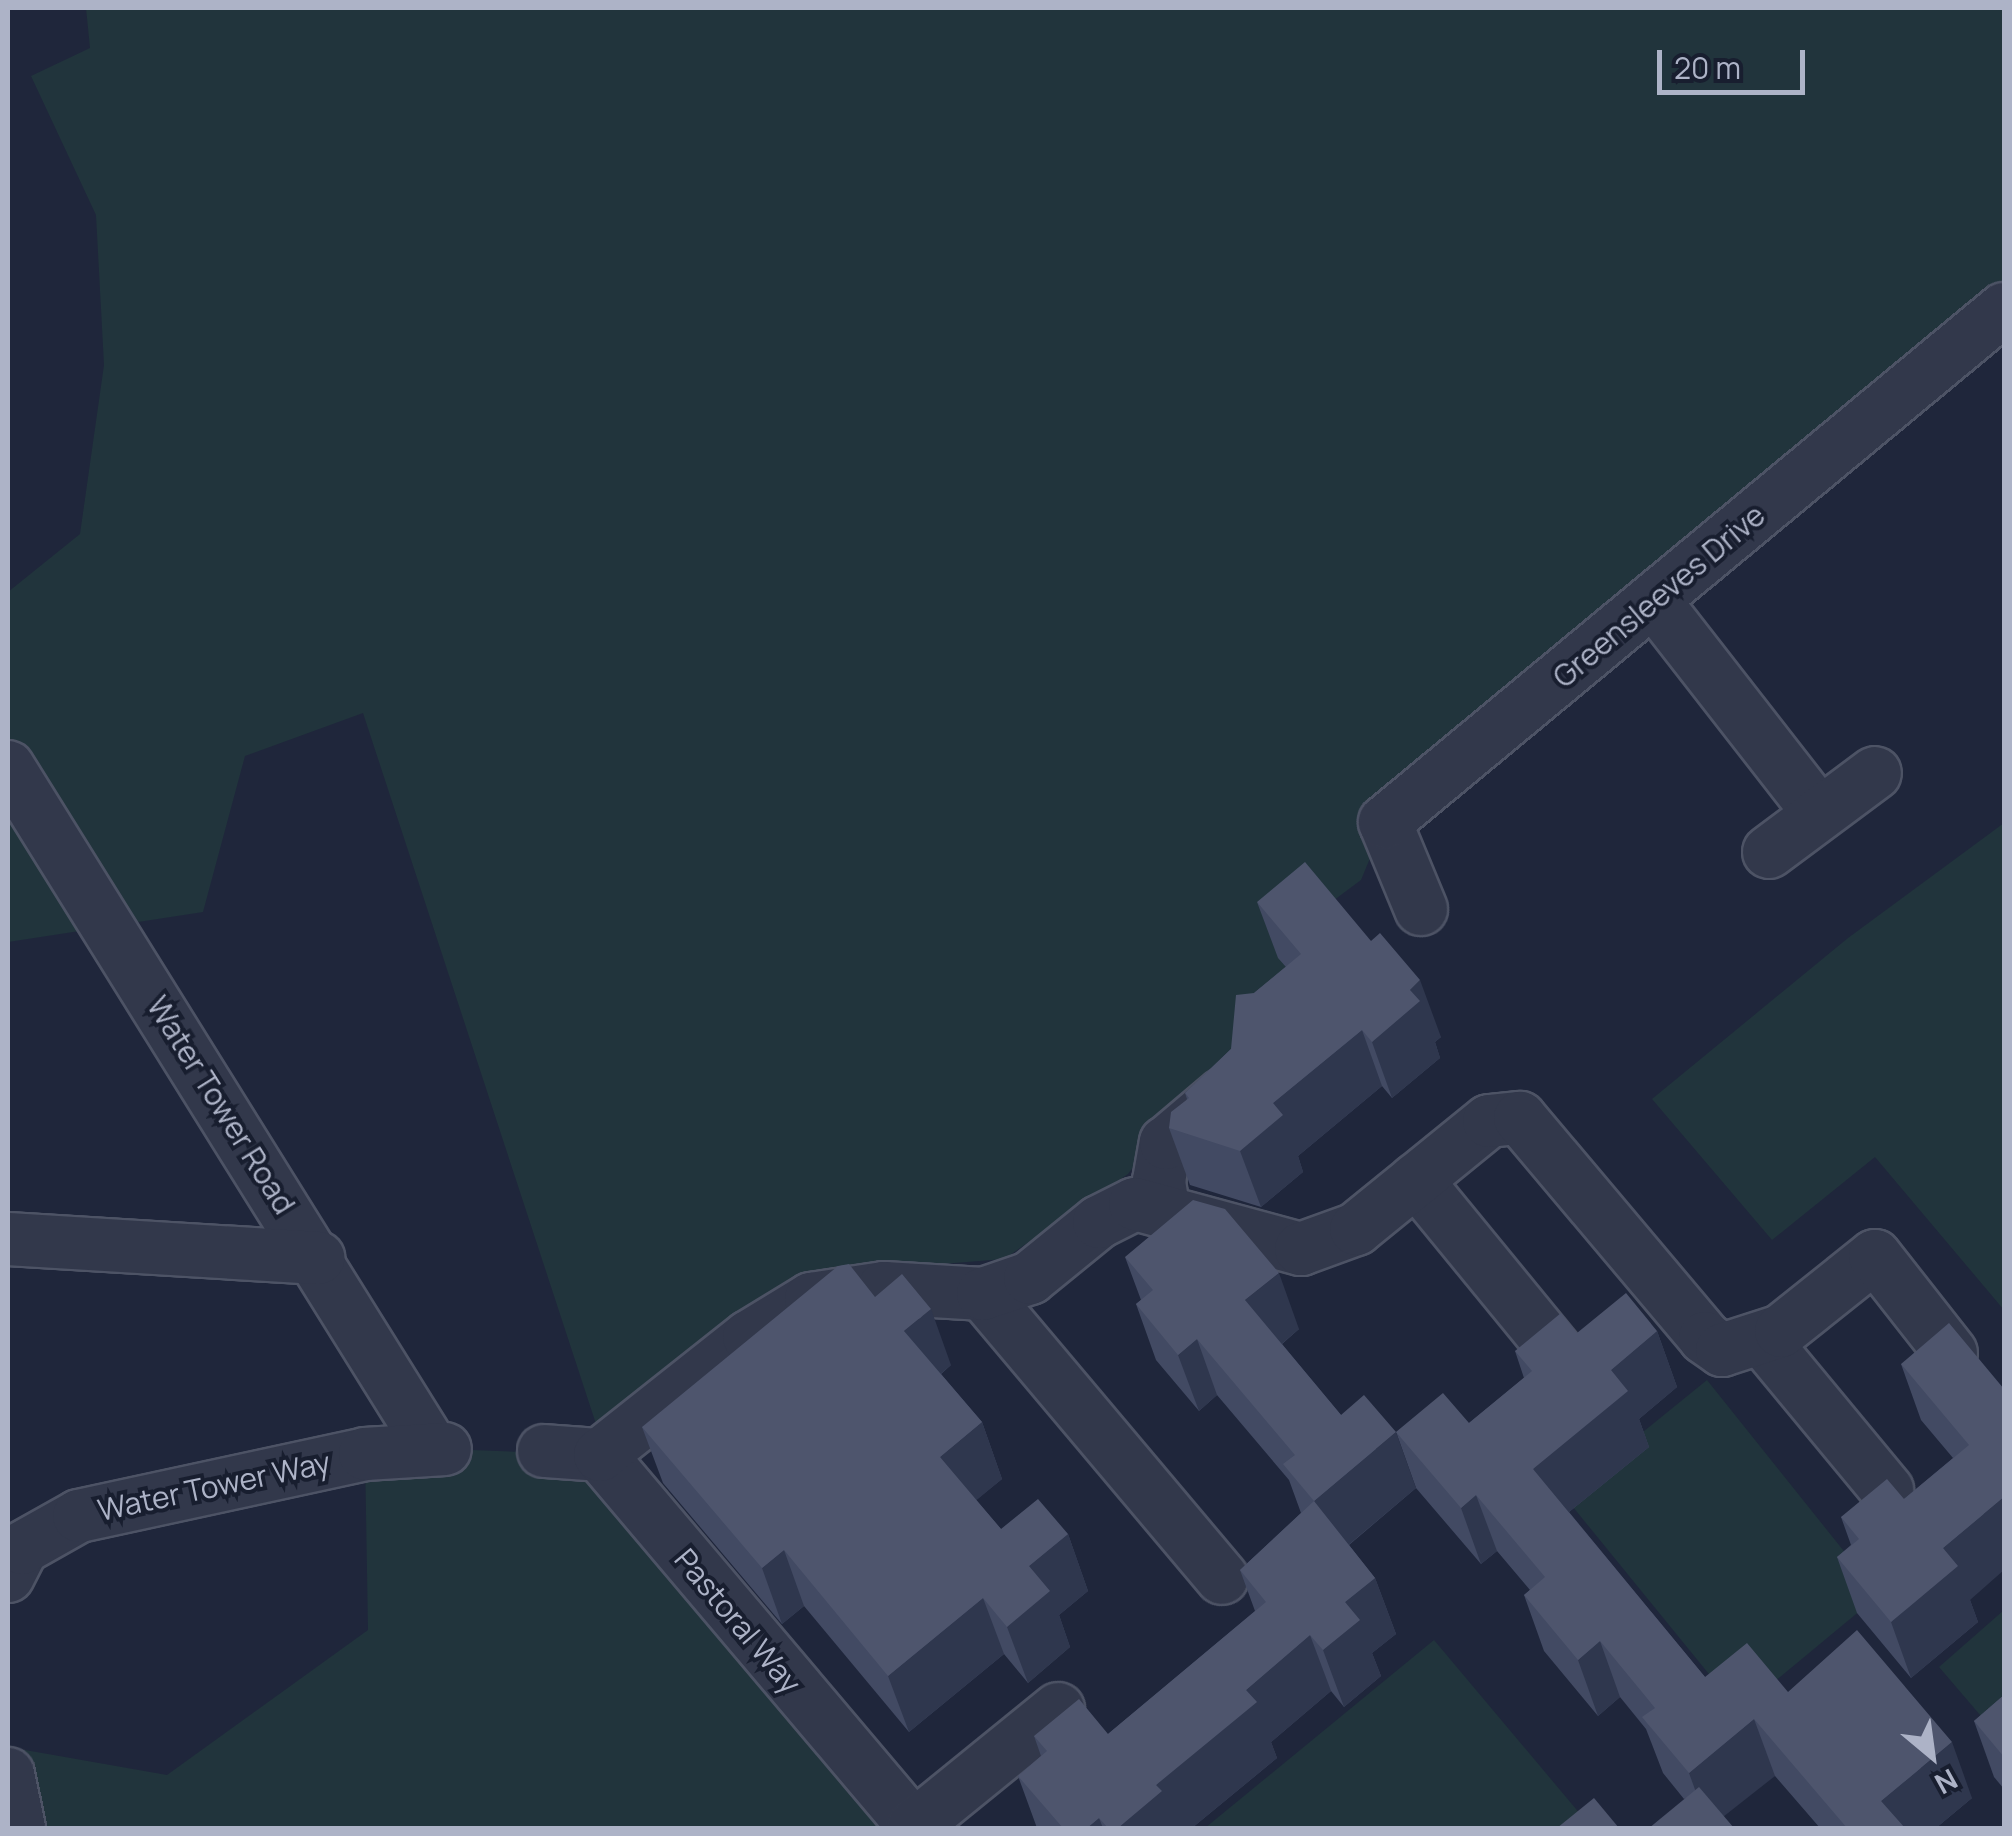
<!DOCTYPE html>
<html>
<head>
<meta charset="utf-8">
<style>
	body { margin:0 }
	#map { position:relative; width:2012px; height:1836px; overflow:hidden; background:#1f263b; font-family:Manrope,sans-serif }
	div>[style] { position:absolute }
	.green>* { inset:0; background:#21343c }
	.roads { filter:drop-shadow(2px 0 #4d5365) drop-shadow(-2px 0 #4d5365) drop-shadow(0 2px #4d5365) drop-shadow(0 -2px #4d5365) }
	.minor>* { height:52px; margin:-26px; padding:0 26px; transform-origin:26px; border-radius:26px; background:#32384b }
	.wall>* { inset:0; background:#424a63 }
	.shaded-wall>* { inset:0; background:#2f374e }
	.building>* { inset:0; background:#4e556d }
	span { translate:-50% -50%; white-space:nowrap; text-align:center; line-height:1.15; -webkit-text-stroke:8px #181e2f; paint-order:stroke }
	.street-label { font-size:30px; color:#adb3c7 }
	.frame { position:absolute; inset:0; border:10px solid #adb3c7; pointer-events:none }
	.north { position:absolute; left:1882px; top:1706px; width:100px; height:100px; -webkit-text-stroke:8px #181e2f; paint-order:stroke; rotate:151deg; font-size:28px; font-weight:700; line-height:40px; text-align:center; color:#adb3c7 }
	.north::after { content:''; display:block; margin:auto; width:35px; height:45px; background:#adb3c7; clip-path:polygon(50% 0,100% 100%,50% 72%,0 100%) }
	.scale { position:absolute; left:1657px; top:50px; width:148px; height:45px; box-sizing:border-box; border:5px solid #adb3c7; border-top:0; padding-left:12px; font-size:30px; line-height:35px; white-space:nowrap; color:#adb3c7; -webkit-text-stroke:8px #181e2f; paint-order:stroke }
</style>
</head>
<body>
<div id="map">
	<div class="green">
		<i style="clip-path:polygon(86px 8px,2004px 8px,2004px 309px,1385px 822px,1361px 880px,1290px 933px,1284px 1005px,1195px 1086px,1128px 1174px,1004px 1259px,818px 1274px,728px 1320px,596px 1424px,363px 713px,245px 756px,203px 912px,8px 942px,8px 592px,80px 534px,104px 365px,96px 215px,31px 76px,90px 48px)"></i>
		<i style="clip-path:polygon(2004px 823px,2004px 1310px,1875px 1157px,1772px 1240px,1652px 1099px,1848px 938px)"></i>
		<i style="clip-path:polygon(1707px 1380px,1879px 1595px,1739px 1711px,1564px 1496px)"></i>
		<i style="clip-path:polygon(445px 1449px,600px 1455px,915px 1828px,8px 1828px,8px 1747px,167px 1775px,368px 1630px,365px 1454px)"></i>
		<i style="clip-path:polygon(2004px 1610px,2004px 1743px,1939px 1667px)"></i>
		<i style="clip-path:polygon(1434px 1640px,1592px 1828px,1205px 1828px)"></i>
	</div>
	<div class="roads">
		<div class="minor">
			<i style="left:1654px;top:601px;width:269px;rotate:52.1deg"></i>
			<i style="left:8px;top:767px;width:799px;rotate:58.1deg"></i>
			<i style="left:1769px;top:852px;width:132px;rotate:-36.7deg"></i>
			<i style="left:1421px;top:909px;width:94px;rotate:-112.5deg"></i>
			<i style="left:1385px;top:822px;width:804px;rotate:-39.65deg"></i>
			<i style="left:1416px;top:1180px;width:220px;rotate:50.7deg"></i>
			<i style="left:1163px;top:1207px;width:26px;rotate:-99deg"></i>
			<i style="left:1159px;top:1181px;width:39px;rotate:-80deg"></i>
			<i style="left:1166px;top:1143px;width:76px;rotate:-40.2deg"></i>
			<i style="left:8px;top:1239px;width:311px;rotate:3.5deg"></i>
			<i style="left:983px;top:1294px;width:371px;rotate:49.9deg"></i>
			<i style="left:1763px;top:1340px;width:195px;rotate:50.4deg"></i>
			<i style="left:544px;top:1451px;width:56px;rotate:4.1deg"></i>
			<i style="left:600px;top:1455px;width:488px;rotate:49.8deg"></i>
			<i style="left:600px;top:1455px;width:190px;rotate:-38.4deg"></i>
			<i style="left:749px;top:1337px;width:73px;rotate:-31.5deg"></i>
			<i style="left:811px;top:1299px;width:74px;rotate:-8.6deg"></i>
			<i style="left:884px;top:1288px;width:99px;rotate:3.5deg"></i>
			<i style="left:983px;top:1294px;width:50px;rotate:-18.8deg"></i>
			<i style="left:1030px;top:1278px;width:89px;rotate:-39.1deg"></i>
			<i style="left:1099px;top:1222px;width:40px;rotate:-26.6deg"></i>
			<i style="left:1135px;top:1204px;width:172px;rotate:15.2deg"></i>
			<i style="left:1301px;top:1249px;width:59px;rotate:-20deg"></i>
			<i style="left:1356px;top:1229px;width:171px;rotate:-39.1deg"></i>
			<i style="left:1489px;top:1121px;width:31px;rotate:-6deg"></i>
			<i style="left:1520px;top:1118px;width:287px;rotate:49.9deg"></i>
			<i style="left:1705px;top:1338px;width:21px;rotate:35deg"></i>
			<i style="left:1722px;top:1350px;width:62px;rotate:-17.9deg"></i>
			<i style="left:1781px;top:1331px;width:120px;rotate:-38.6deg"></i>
			<i style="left:1875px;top:1256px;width:123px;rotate:51.9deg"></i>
			<i style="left:8px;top:1576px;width:31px;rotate:-63deg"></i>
			<i style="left:22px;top:1548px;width:65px;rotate:-29.3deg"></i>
			<i style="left:79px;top:1516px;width:293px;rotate:-12.2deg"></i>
			<i style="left:365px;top:1454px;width:80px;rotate:-3.6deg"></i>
			<i style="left:8px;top:1774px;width:55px;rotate:78.5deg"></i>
			<i style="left:913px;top:1827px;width:187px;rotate:-39.1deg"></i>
		</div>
	</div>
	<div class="wall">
		<i style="clip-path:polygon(1257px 902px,1441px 1037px,1435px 1042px,1440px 1058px,1392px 1098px,1382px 1086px,1298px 1156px,1303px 1172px,1261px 1207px,1190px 1185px,1169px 1128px,1187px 1099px,1185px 1093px,1231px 1049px,1254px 993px,1286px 967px,1278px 958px)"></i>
		<i style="clip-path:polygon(1125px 1257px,1299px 1329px,1282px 1344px,1341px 1415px,1416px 1488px,1349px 1545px,1375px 1578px,1396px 1634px,1372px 1653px,1381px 1676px,1344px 1707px,1331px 1691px,1271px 1742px,1277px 1758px,1192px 1828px,1037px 1828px,1018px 1776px,1041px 1756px,1034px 1736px,1108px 1734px,1255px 1611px,1240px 1570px,1301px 1513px,1289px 1480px,1217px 1395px,1199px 1411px,1156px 1360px,1136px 1304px,1141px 1300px)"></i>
		<i style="clip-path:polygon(1657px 1331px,1677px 1387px,1639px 1419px,1649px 1447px,1569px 1512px,1705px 1677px,1788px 1692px,1972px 1798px,1936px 1828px,1820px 1828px,1775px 1776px,1684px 1799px,1663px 1773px,1646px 1729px,1620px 1697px,1598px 1716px,1544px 1651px,1524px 1595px,1530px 1590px,1497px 1551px,1481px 1564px,1416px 1488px,1396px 1432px,1469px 1423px,1524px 1378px,1515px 1351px,1577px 1333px)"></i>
		<i style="clip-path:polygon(1901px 1364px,2004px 1389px,1970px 1600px,1978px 1622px,1911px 1678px,1857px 1613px,1837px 1557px,1851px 1545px,1841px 1517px,1904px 1499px,1953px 1458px,1921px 1420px)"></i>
		<i style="clip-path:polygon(951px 1365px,941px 1374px,982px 1422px,1002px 1479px,976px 1500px,1001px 1529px,1068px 1534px,1088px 1591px,1059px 1615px,1070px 1647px,1028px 1683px,1004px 1654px,909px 1732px,804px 1606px,782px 1624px,663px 1483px,642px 1427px)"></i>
		<i style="clip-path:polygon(2004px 1695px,2004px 1789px,1994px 1777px,1974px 1721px)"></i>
	</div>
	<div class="shaded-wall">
		<i style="clip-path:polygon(1420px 980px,1441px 1037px,1435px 1042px,1440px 1058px,1392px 1098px,1372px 1042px,1410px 990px)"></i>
		<i style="clip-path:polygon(1362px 1030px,1382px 1086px,1298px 1156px,1303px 1172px,1261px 1207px,1240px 1151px,1273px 1103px)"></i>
		<i style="clip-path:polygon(1279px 1273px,1299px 1329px,1266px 1357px,1245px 1300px)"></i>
		<i style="clip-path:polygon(931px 1309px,951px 1365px,925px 1387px,904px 1331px)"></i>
		<i style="clip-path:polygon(1657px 1331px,1677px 1387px,1639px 1419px,1649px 1447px,1553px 1525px,1533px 1469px,1611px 1370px)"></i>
		<i style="clip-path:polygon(1197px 1339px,1217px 1395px,1199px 1411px,1178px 1355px)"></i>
		<i style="clip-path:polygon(982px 1422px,1002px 1479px,961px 1513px,940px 1457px)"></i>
		<i style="clip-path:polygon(1396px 1432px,1416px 1488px,1334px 1557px,1314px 1501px)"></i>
		<i style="clip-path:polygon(1476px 1495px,1497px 1551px,1481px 1564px,1461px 1508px)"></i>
		<i style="clip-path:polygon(2004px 1497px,2004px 1570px,1970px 1600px,1978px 1622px,1911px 1678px,1891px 1622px,1943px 1548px)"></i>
		<i style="clip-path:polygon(1068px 1534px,1088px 1591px,1059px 1615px,1070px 1647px,1028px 1683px,1007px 1627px,1029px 1566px)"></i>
		<i style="clip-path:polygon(784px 1550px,804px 1606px,782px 1624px,762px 1568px)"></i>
		<i style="clip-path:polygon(1375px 1578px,1396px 1634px,1372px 1653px,1381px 1676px,1344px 1707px,1323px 1650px,1345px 1602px)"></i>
		<i style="clip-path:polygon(983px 1598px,1004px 1654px,909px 1732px,888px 1676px)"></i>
		<i style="clip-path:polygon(1310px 1635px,1331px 1691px,1271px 1742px,1277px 1758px,1192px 1828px,1118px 1828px,1156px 1785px,1246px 1690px)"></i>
		<i style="clip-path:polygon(1600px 1641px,1620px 1697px,1598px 1716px,1578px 1660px)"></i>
		<i style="clip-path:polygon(1754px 1719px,1775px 1776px,1709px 1828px,1689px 1773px)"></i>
		<i style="clip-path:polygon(1952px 1742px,1972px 1798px,1936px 1828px,1891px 1828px,1881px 1801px)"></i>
		<i style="clip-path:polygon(1099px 1818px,1103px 1828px,1087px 1828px)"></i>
	</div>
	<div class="building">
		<i style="clip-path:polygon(1305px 862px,1371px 941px,1380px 933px,1420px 980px,1410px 990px,1420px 1001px,1372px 1042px,1362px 1030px,1273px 1103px,1283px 1115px,1240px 1151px,1169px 1128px,1171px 1112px,1189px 1098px,1185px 1093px,1231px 1049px,1236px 995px,1254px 993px,1301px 954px,1257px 902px)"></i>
		<i style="clip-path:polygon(1193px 1200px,1225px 1209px,1279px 1273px,1245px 1300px,1341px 1415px,1364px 1395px,1396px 1432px,1314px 1501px,1283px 1464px,1295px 1455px,1197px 1339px,1178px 1355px,1136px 1304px,1153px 1290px,1125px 1257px)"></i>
		<i style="clip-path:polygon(849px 1264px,875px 1297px,902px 1274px,931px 1309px,904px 1331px,982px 1422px,940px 1457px,1001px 1529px,1038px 1499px,1068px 1534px,1029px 1566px,1050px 1591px,1007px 1627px,983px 1598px,888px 1676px,784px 1550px,762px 1568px,642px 1427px,838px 1266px)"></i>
		<i style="clip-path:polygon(1626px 1293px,1657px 1331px,1611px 1370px,1628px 1391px,1533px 1469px,1705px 1677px,1747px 1643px,1788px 1692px,1857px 1630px,1952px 1742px,1881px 1801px,1905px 1828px,1847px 1828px,1754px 1719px,1689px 1773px,1642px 1717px,1655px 1708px,1600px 1641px,1578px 1660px,1524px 1595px,1545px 1577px,1476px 1495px,1461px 1508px,1396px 1432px,1443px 1393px,1469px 1423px,1532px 1371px,1515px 1351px,1561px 1313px,1577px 1333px)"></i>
		<i style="clip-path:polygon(1949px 1323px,2004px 1389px,2004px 1497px,1943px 1548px,1958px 1566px,1891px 1622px,1837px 1557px,1859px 1539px,1841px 1517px,1887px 1479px,1904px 1499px,1969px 1445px,1901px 1364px)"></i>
		<i style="clip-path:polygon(1314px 1501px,1375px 1578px,1345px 1602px,1360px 1620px,1323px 1650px,1310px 1635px,1246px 1690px,1257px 1702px,1156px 1785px,1162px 1791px,1118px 1828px,1108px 1828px,1099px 1818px,1087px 1828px,1063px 1828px,1018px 1776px,1047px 1751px,1034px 1736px,1079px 1699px,1108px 1734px,1266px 1602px,1240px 1570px)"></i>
		<i style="clip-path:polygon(2004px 1695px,2004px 1757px,1974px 1721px)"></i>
		<i style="clip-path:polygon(1699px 1787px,1734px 1828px,1649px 1828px)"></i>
		<i style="clip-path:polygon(1594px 1798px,1619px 1828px,1557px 1828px)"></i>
	</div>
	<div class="street-label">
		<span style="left:1659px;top:596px;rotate:-40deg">Greensleeves Drive</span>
		<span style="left:221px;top:1105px;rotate:58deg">Water Tower Road</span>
		<span style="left:214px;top:1486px;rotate:-12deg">Water Tower Way</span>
		<span style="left:738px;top:1621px;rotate:50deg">Pastoral Way</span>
	</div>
	<div class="frame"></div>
	<div class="north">N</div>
	<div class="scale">20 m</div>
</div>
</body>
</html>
